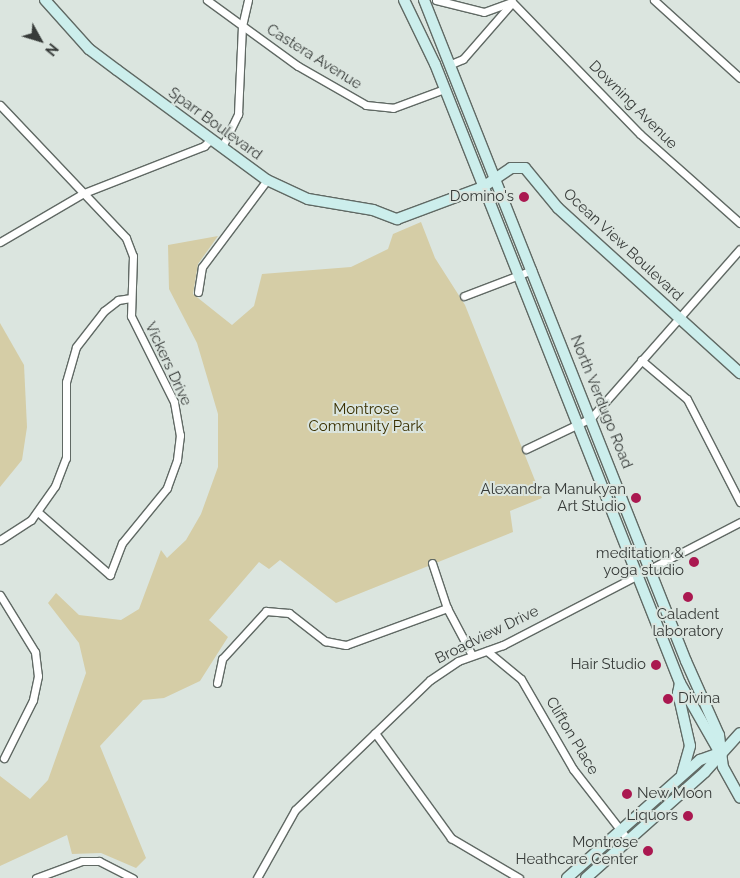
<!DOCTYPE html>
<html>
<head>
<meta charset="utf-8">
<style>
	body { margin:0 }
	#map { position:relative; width:740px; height:878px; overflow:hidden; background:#dbe5df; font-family:Raleway,sans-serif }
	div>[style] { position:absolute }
	.green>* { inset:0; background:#d5cda6 }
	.roads { filter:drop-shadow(1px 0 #606964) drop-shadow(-1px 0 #606964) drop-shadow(0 1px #606964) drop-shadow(0 -1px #606964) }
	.street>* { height:7px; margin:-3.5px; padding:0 3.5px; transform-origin:3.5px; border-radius:3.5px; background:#fff }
	.secondary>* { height:10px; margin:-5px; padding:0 5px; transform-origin:5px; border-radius:5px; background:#cceeec }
	.dots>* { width:14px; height:14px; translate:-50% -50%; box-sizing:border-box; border:2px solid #dbe5df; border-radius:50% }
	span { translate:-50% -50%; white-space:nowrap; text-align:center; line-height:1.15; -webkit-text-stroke:4px #dbe5df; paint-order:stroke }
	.street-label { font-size:15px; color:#373b39 }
	.poi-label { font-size:15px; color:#373b39 }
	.right { translate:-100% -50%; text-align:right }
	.left { translate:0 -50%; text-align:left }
	.park-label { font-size:15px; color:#393000 }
	.north { position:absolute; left:15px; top:15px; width:50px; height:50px; -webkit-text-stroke:4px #dbe5df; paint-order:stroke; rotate:129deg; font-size:14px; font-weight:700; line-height:20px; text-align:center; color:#373b39 }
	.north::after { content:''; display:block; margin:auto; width:18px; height:22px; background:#373b39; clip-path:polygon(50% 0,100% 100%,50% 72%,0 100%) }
</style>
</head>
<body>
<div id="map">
	<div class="green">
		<i style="clip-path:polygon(421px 222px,435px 258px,465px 305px,542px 498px,510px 511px,513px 532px,336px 603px,280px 560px,269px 569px,259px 562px,209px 620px,228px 637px,200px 681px,164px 698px,143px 700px,100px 746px,146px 858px,136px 868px,101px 853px,72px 854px,67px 835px,0 866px,0 776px,30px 799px,48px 780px,86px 673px,79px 643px,48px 603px,56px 593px,79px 615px,121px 620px,139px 609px,161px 550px,167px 558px,186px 540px,201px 514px,218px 467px,218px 414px,197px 343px,169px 289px,168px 245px,218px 236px,198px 264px,193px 294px,232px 325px,254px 306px,262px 274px,351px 267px,388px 249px,393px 234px)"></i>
		<i style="clip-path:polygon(0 323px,24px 365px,27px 427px,22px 460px,0 487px)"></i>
	</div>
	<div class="roads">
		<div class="street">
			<i style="left:207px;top:0;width:112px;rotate:36deg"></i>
			<i style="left:298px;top:66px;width:78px;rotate:29.8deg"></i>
			<i style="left:366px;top:105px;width:27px;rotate:6deg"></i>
			<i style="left:393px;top:108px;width:54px;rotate:-20.4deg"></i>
			<i style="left:436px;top:0;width:49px;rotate:14deg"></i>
			<i style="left:484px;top:12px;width:30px;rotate:-20deg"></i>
			<i style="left:512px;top:2px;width:184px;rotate:45.9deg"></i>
			<i style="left:640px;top:134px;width:134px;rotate:41.7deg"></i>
			<i style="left:654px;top:0;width:116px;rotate:42.2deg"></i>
			<i style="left:451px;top:64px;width:13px;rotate:-23deg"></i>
			<i style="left:463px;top:59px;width:73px;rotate:-48.9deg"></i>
			<i style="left:0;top:105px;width:183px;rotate:46.5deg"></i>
			<i style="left:126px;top:238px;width:19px;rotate:69deg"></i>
			<i style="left:133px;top:256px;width:60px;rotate:91.9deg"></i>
			<i style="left:131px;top:316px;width:96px;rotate:63.4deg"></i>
			<i style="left:174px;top:402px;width:34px;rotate:80deg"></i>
			<i style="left:180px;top:435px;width:25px;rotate:97deg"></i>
			<i style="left:177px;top:460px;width:30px;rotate:110deg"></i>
			<i style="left:167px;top:488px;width:71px;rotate:129.3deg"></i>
			<i style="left:122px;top:543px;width:34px;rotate:111deg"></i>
			<i style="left:110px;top:575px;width:96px;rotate:-138.8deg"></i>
			<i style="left:222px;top:147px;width:37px;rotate:-64deg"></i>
			<i style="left:238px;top:114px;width:88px;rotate:-87.4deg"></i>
			<i style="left:242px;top:26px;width:27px;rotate:-77deg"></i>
			<i style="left:0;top:242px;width:97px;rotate:-30.3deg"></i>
			<i style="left:84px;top:193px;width:129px;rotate:-21.4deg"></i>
			<i style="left:204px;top:146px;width:10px;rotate:-45deg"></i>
			<i style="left:198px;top:292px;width:25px;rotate:-81deg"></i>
			<i style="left:202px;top:267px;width:109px;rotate:-53.2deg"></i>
			<i style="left:464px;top:296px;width:73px;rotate:-20.9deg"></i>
			<i style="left:641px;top:360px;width:60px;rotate:40.3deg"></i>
			<i style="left:687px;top:399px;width:116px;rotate:62.8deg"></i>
			<i style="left:526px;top:449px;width:72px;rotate:-25.5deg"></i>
			<i style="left:591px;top:418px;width:225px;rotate:-48.6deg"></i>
			<i style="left:0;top:540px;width:37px;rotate:-33deg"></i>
			<i style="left:31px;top:520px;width:42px;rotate:-54.8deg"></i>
			<i style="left:55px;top:486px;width:30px;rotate:-69deg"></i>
			<i style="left:66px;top:458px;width:76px;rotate:-90deg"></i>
			<i style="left:66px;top:382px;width:36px;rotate:-74deg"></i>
			<i style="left:76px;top:347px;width:46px;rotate:-52.1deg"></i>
			<i style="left:104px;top:311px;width:18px;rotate:-38deg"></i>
			<i style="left:118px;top:300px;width:13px;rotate:-9deg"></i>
			<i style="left:432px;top:563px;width:47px;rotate:71.6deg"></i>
			<i style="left:447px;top:608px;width:53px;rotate:62deg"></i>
			<i style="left:0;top:595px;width:67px;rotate:58.4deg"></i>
			<i style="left:35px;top:652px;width:24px;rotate:83deg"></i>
			<i style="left:38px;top:676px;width:25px;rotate:102deg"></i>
			<i style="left:33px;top:700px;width:65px;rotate:116.6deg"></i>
			<i style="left:487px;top:651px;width:44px;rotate:39.5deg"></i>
			<i style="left:521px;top:679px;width:104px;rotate:60deg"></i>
			<i style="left:573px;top:769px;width:91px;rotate:52.1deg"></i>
			<i style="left:217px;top:683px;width:25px;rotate:-78deg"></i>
			<i style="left:222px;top:659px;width:65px;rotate:-47.5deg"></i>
			<i style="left:266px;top:611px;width:23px;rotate:5deg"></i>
			<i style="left:289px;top:613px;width:46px;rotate:37.9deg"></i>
			<i style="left:325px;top:641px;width:21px;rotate:11deg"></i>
			<i style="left:346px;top:645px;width:108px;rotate:-20.1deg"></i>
			<i style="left:375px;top:733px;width:130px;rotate:54.1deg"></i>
			<i style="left:451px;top:838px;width:79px;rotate:30.5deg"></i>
			<i style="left:36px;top:878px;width:49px;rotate:-20.3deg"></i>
			<i style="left:82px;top:861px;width:17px"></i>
			<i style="left:99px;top:861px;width:38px;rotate:27deg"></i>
			<i style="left:257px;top:878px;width:78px;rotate:-60.8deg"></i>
			<i style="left:295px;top:810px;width:187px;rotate:-43.9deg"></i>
			<i style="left:430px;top:680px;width:34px;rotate:-34deg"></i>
			<i style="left:458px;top:661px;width:48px;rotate:-19.6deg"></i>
			<i style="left:503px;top:645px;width:267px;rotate:-27.4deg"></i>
		</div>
		<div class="secondary">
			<i style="left:45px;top:0;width:66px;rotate:48.1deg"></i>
			<i style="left:89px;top:49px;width:35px;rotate:37deg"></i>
			<i style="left:117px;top:70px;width:186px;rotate:36.3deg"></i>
			<i style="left:267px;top:180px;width:45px;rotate:24.9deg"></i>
			<i style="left:308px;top:199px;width:66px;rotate:9.6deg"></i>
			<i style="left:373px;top:210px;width:26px;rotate:21deg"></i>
			<i style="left:397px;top:219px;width:92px;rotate:-20.4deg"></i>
			<i style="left:483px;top:187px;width:34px;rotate:-34deg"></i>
			<i style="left:511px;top:168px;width:14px"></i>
			<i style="left:525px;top:168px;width:52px;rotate:50.5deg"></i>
			<i style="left:558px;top:208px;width:246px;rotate:42.2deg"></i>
			<i style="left:404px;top:0;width:71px;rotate:64.2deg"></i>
			<i style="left:435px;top:64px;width:666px;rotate:68.41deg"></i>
			<i style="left:680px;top:683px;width:81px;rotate:60.3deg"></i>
			<i style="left:424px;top:0;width:711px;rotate:68.38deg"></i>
			<i style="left:686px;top:661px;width:81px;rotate:66deg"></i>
			<i style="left:719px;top:735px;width:32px;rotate:83deg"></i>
			<i style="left:723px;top:767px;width:35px;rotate:61deg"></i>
			<i style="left:680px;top:683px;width:10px;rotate:101deg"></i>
			<i style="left:678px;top:693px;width:54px;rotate:77.2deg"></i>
			<i style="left:690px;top:746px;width:29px;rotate:106deg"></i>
			<i style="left:567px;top:878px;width:178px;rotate:-41.6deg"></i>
			<i style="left:700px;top:760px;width:20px;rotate:-20deg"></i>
			<i style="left:586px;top:878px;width:159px;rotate:-41.7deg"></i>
			<i style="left:705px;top:772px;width:52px;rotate:-48.1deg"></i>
		</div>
	</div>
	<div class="dots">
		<i style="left:524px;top:197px;background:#aa1850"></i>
		<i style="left:636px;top:498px;background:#aa1850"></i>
		<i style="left:694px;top:562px;background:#aa1850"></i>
		<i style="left:688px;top:597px;background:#aa1850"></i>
		<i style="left:656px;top:665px;background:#aa1850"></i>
		<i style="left:668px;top:699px;background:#aa1850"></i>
		<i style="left:627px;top:794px;background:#aa1850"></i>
		<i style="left:688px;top:816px;background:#aa1850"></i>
		<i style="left:648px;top:851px;background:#aa1850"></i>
	</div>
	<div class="street-label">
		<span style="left:314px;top:57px;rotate:32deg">Castera Avenue</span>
		<span style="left:633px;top:105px;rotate:45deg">Downing Avenue</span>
		<span style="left:215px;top:124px;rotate:36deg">Sparr Boulevard</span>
		<span style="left:623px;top:245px;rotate:43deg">Ocean View Boulevard</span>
		<span style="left:168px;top:364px;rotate:65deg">Vickers Drive</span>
		<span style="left:601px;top:402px;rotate:68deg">North Verdugo Road</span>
		<span style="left:487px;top:635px;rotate:-26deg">Broadview Drive</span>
		<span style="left:572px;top:736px;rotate:59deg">Clifton Place</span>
	</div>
	<div class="poi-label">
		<span class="right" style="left:514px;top:197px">Domino's</span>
		<span class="right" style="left:626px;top:498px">Alexandra Manukyan<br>Art Studio</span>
		<span class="right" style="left:684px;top:562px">meditation &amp;<br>yoga studio</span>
		<span style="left:688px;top:623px">Caladent<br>laboratory</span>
		<span class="right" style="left:646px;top:665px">Hair Studio</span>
		<span class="left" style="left:678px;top:699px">Divina</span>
		<span class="left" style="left:637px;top:794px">New Moon</span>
		<span class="right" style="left:678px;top:816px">Liquors</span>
		<span class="right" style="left:638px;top:851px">Montrose<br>Heathcare Center</span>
	</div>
	<div class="park-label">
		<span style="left:366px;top:418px">Montrose<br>Community Park</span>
	</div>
	<div class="north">N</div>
</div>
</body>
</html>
